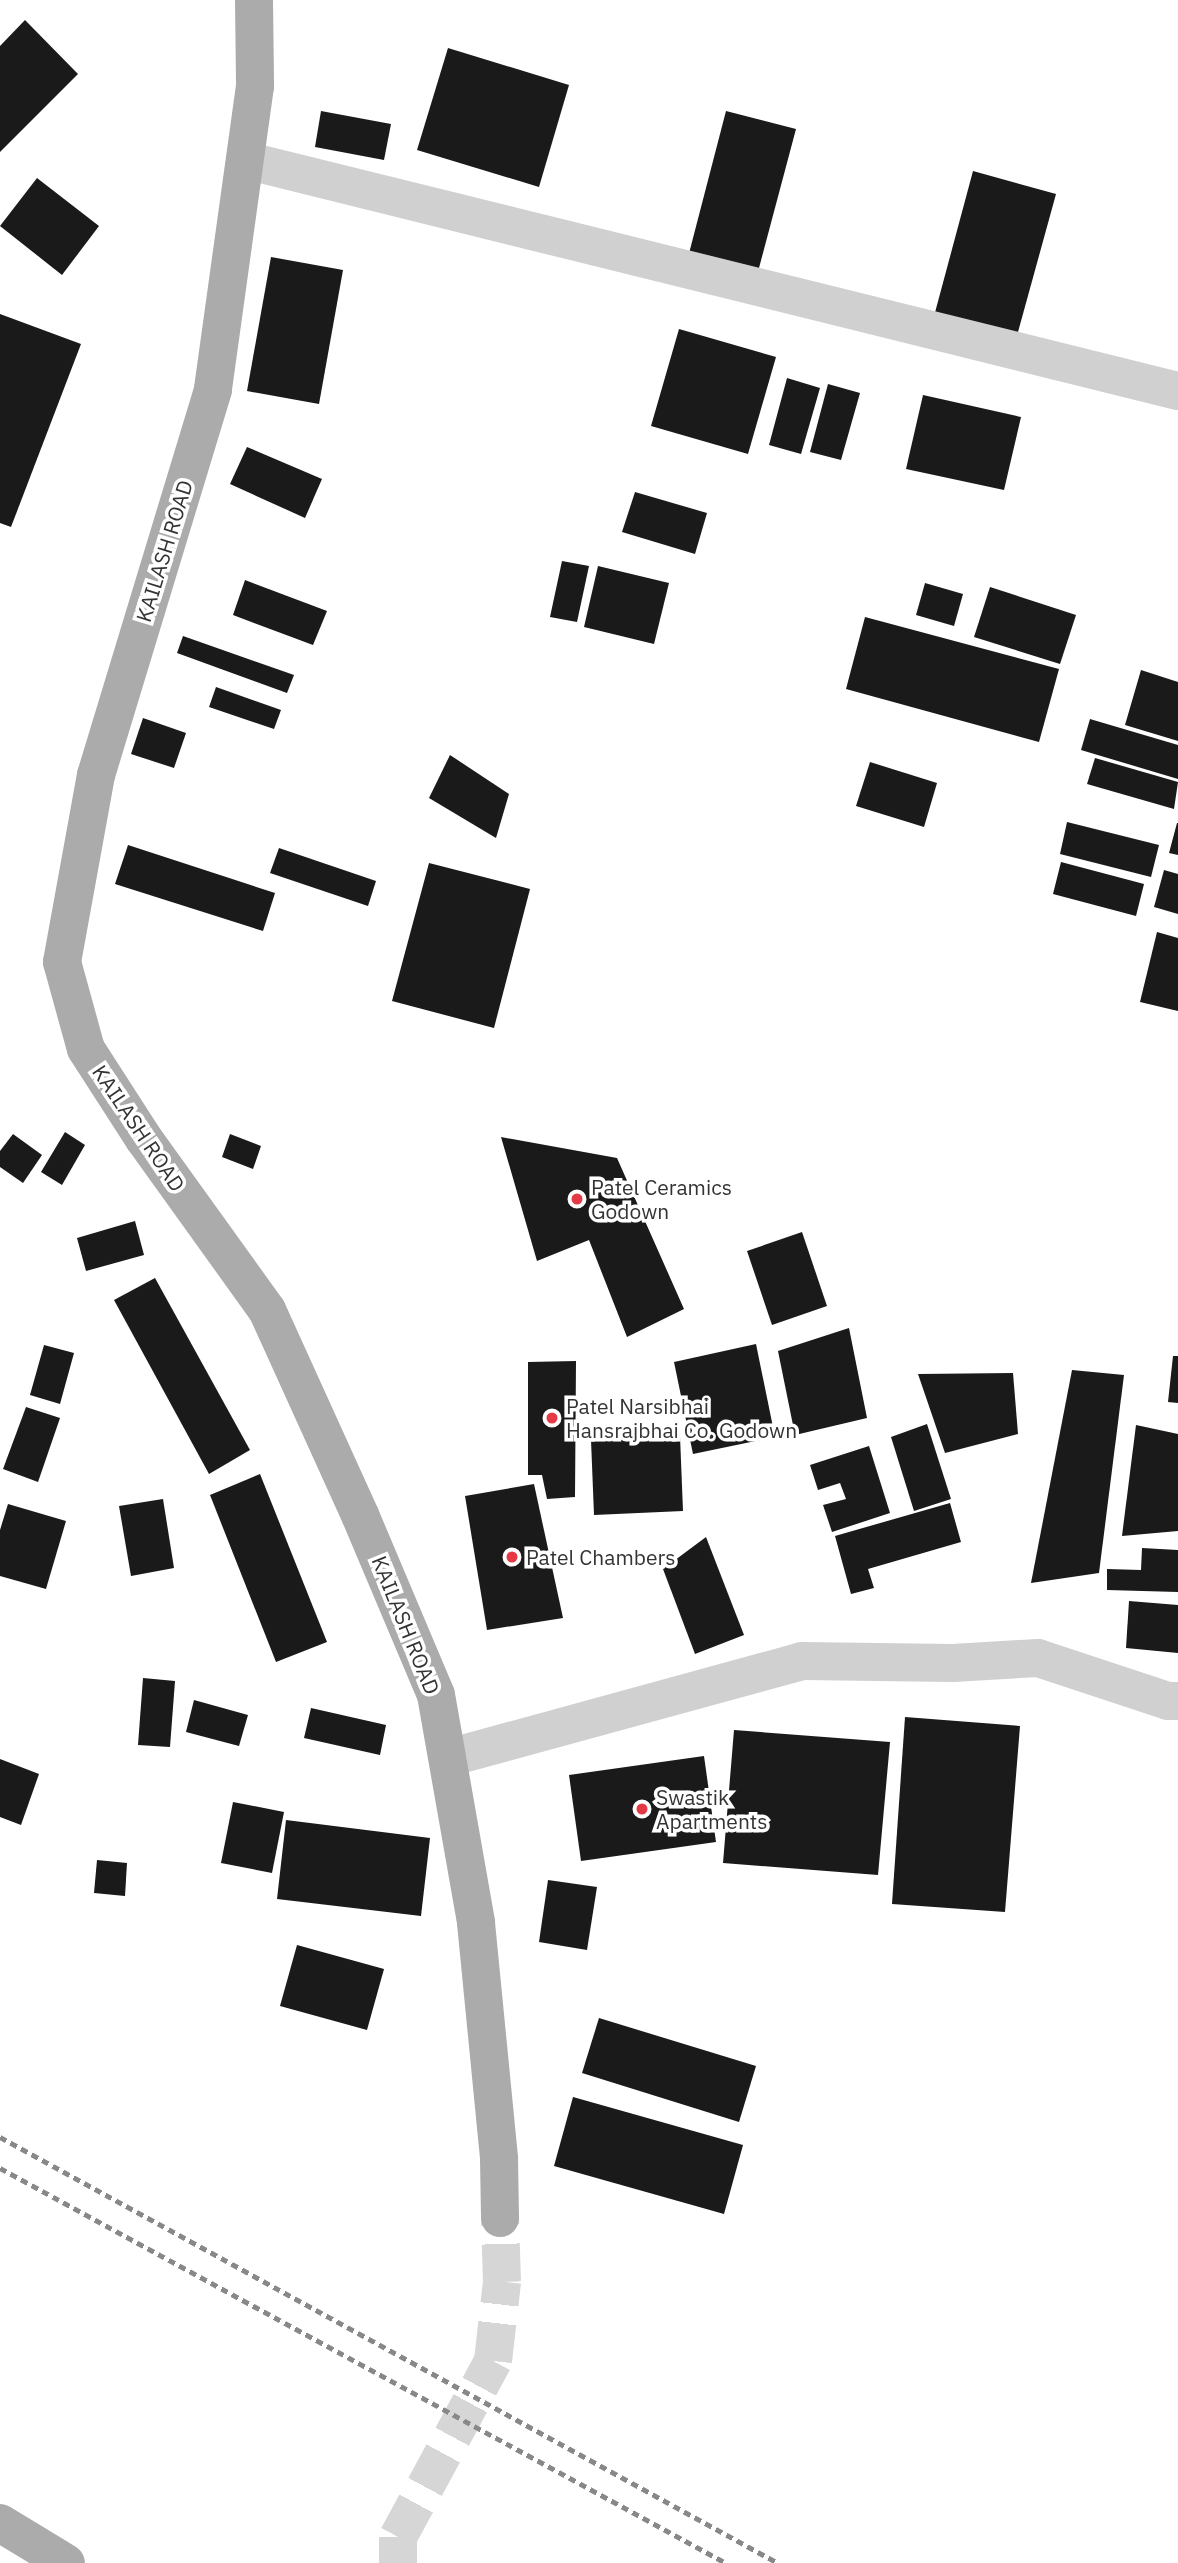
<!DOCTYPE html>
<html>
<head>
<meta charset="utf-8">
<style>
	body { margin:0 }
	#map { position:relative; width:1178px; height:2563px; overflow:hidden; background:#fff; font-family:"IBM Plex Sans",sans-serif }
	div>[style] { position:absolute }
	.building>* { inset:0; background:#1a1a1a }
	.primary-tunnel>* { height:38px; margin-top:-19px; transform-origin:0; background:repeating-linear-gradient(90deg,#d6d6d6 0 38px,transparent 0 57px) }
	.street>* { height:38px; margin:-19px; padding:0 19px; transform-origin:19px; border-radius:19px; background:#d0d0d0 }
	.primary>* { height:38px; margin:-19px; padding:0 19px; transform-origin:19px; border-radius:19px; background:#ababab }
	.rail>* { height:5px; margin-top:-2.5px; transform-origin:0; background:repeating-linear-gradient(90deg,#888 0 7px,transparent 0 12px) }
	.dots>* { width:19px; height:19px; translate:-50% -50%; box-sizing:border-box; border:4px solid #fff; border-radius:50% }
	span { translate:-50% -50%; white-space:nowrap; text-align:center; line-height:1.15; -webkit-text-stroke:7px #fff; paint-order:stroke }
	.street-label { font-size:21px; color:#333 }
	.poi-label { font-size:21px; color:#333 }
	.left { translate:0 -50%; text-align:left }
</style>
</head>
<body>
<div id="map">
	<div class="building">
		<i style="clip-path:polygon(25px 20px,78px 74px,0 152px,0 46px)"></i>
		<i style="clip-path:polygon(448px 48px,569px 85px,539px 187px,417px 150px)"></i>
		<i style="clip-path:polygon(321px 111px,391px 124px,384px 160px,315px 147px)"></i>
		<i style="clip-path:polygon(726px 111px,796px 129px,755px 283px,686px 265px)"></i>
		<i style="clip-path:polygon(973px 171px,1056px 194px,1015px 343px,933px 320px)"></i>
		<i style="clip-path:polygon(37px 178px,99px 226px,62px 275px,0 226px)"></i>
		<i style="clip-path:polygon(271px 257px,343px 270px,319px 404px,247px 391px)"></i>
		<i style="clip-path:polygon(0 314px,81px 344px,11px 527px,0 523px)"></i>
		<i style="clip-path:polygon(679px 329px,776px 357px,748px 454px,651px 426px)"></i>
		<i style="clip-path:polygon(787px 378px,820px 388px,801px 454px,769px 445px)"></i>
		<i style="clip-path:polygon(828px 384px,860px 393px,841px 460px,810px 452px)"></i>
		<i style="clip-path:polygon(923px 395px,1021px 417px,1004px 490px,906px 469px)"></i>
		<i style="clip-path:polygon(247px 447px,322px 479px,305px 518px,230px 484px)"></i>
		<i style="clip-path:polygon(635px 492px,707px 513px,695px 554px,622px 532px)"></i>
		<i style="clip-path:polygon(562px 561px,589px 566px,577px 622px,550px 617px)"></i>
		<i style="clip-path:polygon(598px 566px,669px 583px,654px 644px,584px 627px)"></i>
		<i style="clip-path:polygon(245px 580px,327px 611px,313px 645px,233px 615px)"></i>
		<i style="clip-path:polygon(925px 583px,963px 594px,954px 626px,916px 615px)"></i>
		<i style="clip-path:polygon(990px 587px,1076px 615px,1060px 664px,974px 637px)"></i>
		<i style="clip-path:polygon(865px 617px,1059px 669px,1039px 742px,846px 689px)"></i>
		<i style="clip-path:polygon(183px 636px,294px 675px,287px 693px,177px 653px)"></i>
		<i style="clip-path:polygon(1141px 670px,1178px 682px,1178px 741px,1125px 725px)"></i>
		<i style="clip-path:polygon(216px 687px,281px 710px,274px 729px,209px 707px)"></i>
		<i style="clip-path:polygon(143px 718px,186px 733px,174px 768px,131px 754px)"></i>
		<i style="clip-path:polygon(1090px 719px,1178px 745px,1178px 779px,1081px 750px)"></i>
		<i style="clip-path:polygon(450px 755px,509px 794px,496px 838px,429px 798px)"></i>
		<i style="clip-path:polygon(1095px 758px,1178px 782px,1174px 809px,1087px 784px)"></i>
		<i style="clip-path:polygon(870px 762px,937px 783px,924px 827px,856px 806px)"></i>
		<i style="clip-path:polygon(1067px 822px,1159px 845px,1151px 877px,1060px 854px)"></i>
		<i style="clip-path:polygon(1177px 823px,1178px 823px,1178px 855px,1169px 853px)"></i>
		<i style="clip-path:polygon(128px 845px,275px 893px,263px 931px,115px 884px)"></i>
		<i style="clip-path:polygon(279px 848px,376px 881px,368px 906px,270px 873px)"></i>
		<i style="clip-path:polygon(1061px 862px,1144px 884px,1136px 916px,1053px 894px)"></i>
		<i style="clip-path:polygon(429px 863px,530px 889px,494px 1028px,392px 1001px)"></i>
		<i style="clip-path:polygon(1164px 870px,1178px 874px,1178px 914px,1154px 907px)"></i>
		<i style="clip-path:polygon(1157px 932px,1178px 938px,1178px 1011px,1140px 1002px)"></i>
		<i style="clip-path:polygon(65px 1132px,85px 1145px,62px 1185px,41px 1172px)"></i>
		<i style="clip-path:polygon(13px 1134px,42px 1155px,23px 1183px,0 1167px,0 1151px)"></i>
		<i style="clip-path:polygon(230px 1134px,261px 1146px,253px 1169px,222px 1157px)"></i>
		<i style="clip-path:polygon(501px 1137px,617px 1158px,684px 1309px,627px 1337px,589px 1240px,537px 1261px)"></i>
		<i style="clip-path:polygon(135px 1221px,144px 1255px,86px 1271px,77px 1238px)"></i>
		<i style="clip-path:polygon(802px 1232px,827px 1306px,772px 1325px,747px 1251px)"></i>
		<i style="clip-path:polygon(155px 1278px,250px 1450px,209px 1474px,114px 1300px)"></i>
		<i style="clip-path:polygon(849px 1328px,867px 1418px,795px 1435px,778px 1351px)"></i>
		<i style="clip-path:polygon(756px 1344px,775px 1437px,693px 1454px,674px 1362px)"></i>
		<i style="clip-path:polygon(44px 1345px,74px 1353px,60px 1404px,30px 1395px)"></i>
		<i style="clip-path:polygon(1173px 1356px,1178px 1356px,1178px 1403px,1168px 1402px)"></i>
		<i style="clip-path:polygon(576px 1361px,575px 1497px,547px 1499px,542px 1475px,528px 1475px,528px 1362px)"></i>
		<i style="clip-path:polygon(1072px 1370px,1124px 1375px,1099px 1573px,1031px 1583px)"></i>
		<i style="clip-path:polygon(1013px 1373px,1018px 1434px,945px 1453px,918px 1374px)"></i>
		<i style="clip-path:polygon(26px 1407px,60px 1418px,38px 1482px,3px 1469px)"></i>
		<i style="clip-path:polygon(927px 1424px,951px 1499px,914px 1511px,891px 1437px)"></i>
		<i style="clip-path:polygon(1136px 1425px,1178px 1434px,1178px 1531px,1122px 1536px)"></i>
		<i style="clip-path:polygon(680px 1436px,683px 1511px,594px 1515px,591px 1440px)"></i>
		<i style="clip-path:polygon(869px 1446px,890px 1513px,832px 1532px,823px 1505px,846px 1499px,840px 1483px,818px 1490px,810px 1465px)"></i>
		<i style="clip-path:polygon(260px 1474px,327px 1642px,276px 1662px,210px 1495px)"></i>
		<i style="clip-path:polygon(534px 1484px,563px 1618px,487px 1630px,465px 1496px)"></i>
		<i style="clip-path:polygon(163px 1499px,174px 1568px,131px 1576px,119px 1506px)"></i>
		<i style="clip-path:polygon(950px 1503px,961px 1542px,868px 1569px,874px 1588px,851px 1594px,835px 1536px)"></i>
		<i style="clip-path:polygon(8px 1504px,66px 1521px,46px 1589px,0 1576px,0 1530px)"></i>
		<i style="clip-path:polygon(706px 1537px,744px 1635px,695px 1654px,663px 1569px)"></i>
		<i style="clip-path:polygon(1142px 1548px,1178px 1550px,1178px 1592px,1107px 1590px,1107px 1569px,1141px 1570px)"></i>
		<i style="clip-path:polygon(1129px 1601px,1178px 1605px,1178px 1653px,1126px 1648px)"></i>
		<i style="clip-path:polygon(143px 1678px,175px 1681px,170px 1747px,138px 1745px)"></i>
		<i style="clip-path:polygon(194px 1700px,248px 1715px,239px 1746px,186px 1732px)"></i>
		<i style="clip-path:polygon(311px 1708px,386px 1725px,380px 1755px,304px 1738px)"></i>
		<i style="clip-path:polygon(905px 1717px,1020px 1726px,1005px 1912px,892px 1904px)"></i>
		<i style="clip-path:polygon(734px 1730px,890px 1742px,878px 1875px,723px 1863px)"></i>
		<i style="clip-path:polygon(704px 1756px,716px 1842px,581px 1861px,569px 1775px)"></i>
		<i style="clip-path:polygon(0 1759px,39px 1774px,21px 1825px,0 1817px)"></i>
		<i style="clip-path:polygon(233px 1802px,284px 1812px,272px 1873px,221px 1863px)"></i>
		<i style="clip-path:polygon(286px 1820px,430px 1838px,421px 1916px,277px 1899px)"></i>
		<i style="clip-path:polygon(97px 1860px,127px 1863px,125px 1896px,94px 1893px)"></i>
		<i style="clip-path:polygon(548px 1880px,597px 1887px,587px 1950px,539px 1942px)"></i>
		<i style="clip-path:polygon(297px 1945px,384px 1969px,367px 2030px,280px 2006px)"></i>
		<i style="clip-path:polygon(599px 2018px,756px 2066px,739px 2122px,582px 2073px)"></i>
		<i style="clip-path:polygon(573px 2097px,743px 2145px,724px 2214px,554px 2166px)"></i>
	</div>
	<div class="primary-tunnel">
		<i style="left:398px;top:2563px;width:26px;rotate:-90deg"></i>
		<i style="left:398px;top:2537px;width:200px;rotate:-61.6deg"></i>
		<i style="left:493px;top:2361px;width:80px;rotate:-83.5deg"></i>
		<i style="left:502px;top:2282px;width:64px;rotate:-91.8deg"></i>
	</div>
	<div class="street">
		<i style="left:245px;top:160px;width:961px;rotate:13.91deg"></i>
		<i style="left:448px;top:1758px;width:367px;rotate:-15.3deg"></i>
		<i style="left:802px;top:1661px;width:151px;rotate:0.8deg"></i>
		<i style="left:953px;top:1663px;width:85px;rotate:-3.4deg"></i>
		<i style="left:1038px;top:1658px;width:137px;rotate:18.3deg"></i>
		<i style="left:1168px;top:1701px;width:10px"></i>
	</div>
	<div class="primary">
		<i style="left:254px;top:0;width:86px;rotate:89.3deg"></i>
		<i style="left:255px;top:86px;width:307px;rotate:97.9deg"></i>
		<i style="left:213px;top:390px;width:402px;rotate:106.9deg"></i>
		<i style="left:96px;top:775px;width:190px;rotate:100.3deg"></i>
		<i style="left:62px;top:962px;width:90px;rotate:74.6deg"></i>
		<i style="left:86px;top:1049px;width:107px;rotate:57.2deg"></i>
		<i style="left:144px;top:1139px;width:211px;rotate:54.3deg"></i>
		<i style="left:267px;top:1310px;width:225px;rotate:65.6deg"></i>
		<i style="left:360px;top:1515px;width:195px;rotate:67.1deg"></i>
		<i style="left:436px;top:1695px;width:231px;rotate:80deg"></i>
		<i style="left:476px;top:1923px;width:237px;rotate:84.4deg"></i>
		<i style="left:499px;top:2159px;width:59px;rotate:89deg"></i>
		<i style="left:0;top:2523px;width:77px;rotate:31.2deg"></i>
	</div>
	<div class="rail">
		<i style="left:0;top:2137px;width:887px;rotate:28.7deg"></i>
		<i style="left:0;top:2168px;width:826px;rotate:28.55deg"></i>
	</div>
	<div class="dots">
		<i style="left:577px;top:1199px;background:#e63946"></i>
		<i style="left:552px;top:1418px;background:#e63946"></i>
		<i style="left:512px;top:1557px;background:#e63946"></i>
		<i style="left:642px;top:1809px;background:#e63946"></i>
	</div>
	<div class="street-label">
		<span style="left:164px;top:551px;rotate:-73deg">KAILASH ROAD</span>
		<span style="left:139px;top:1128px;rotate:56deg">KAILASH ROAD</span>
		<span style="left:406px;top:1625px;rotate:68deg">KAILASH ROAD</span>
	</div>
	<div class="poi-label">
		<span class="left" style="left:591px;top:1199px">Patel Ceramics<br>Godown</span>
		<span class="left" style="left:566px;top:1418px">Patel Narsibhai<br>Hansrajbhai Co. Godown</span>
		<span class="left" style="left:526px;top:1557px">Patel Chambers</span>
		<span class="left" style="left:656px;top:1809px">Swastik<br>Apartments</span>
	</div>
</div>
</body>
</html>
